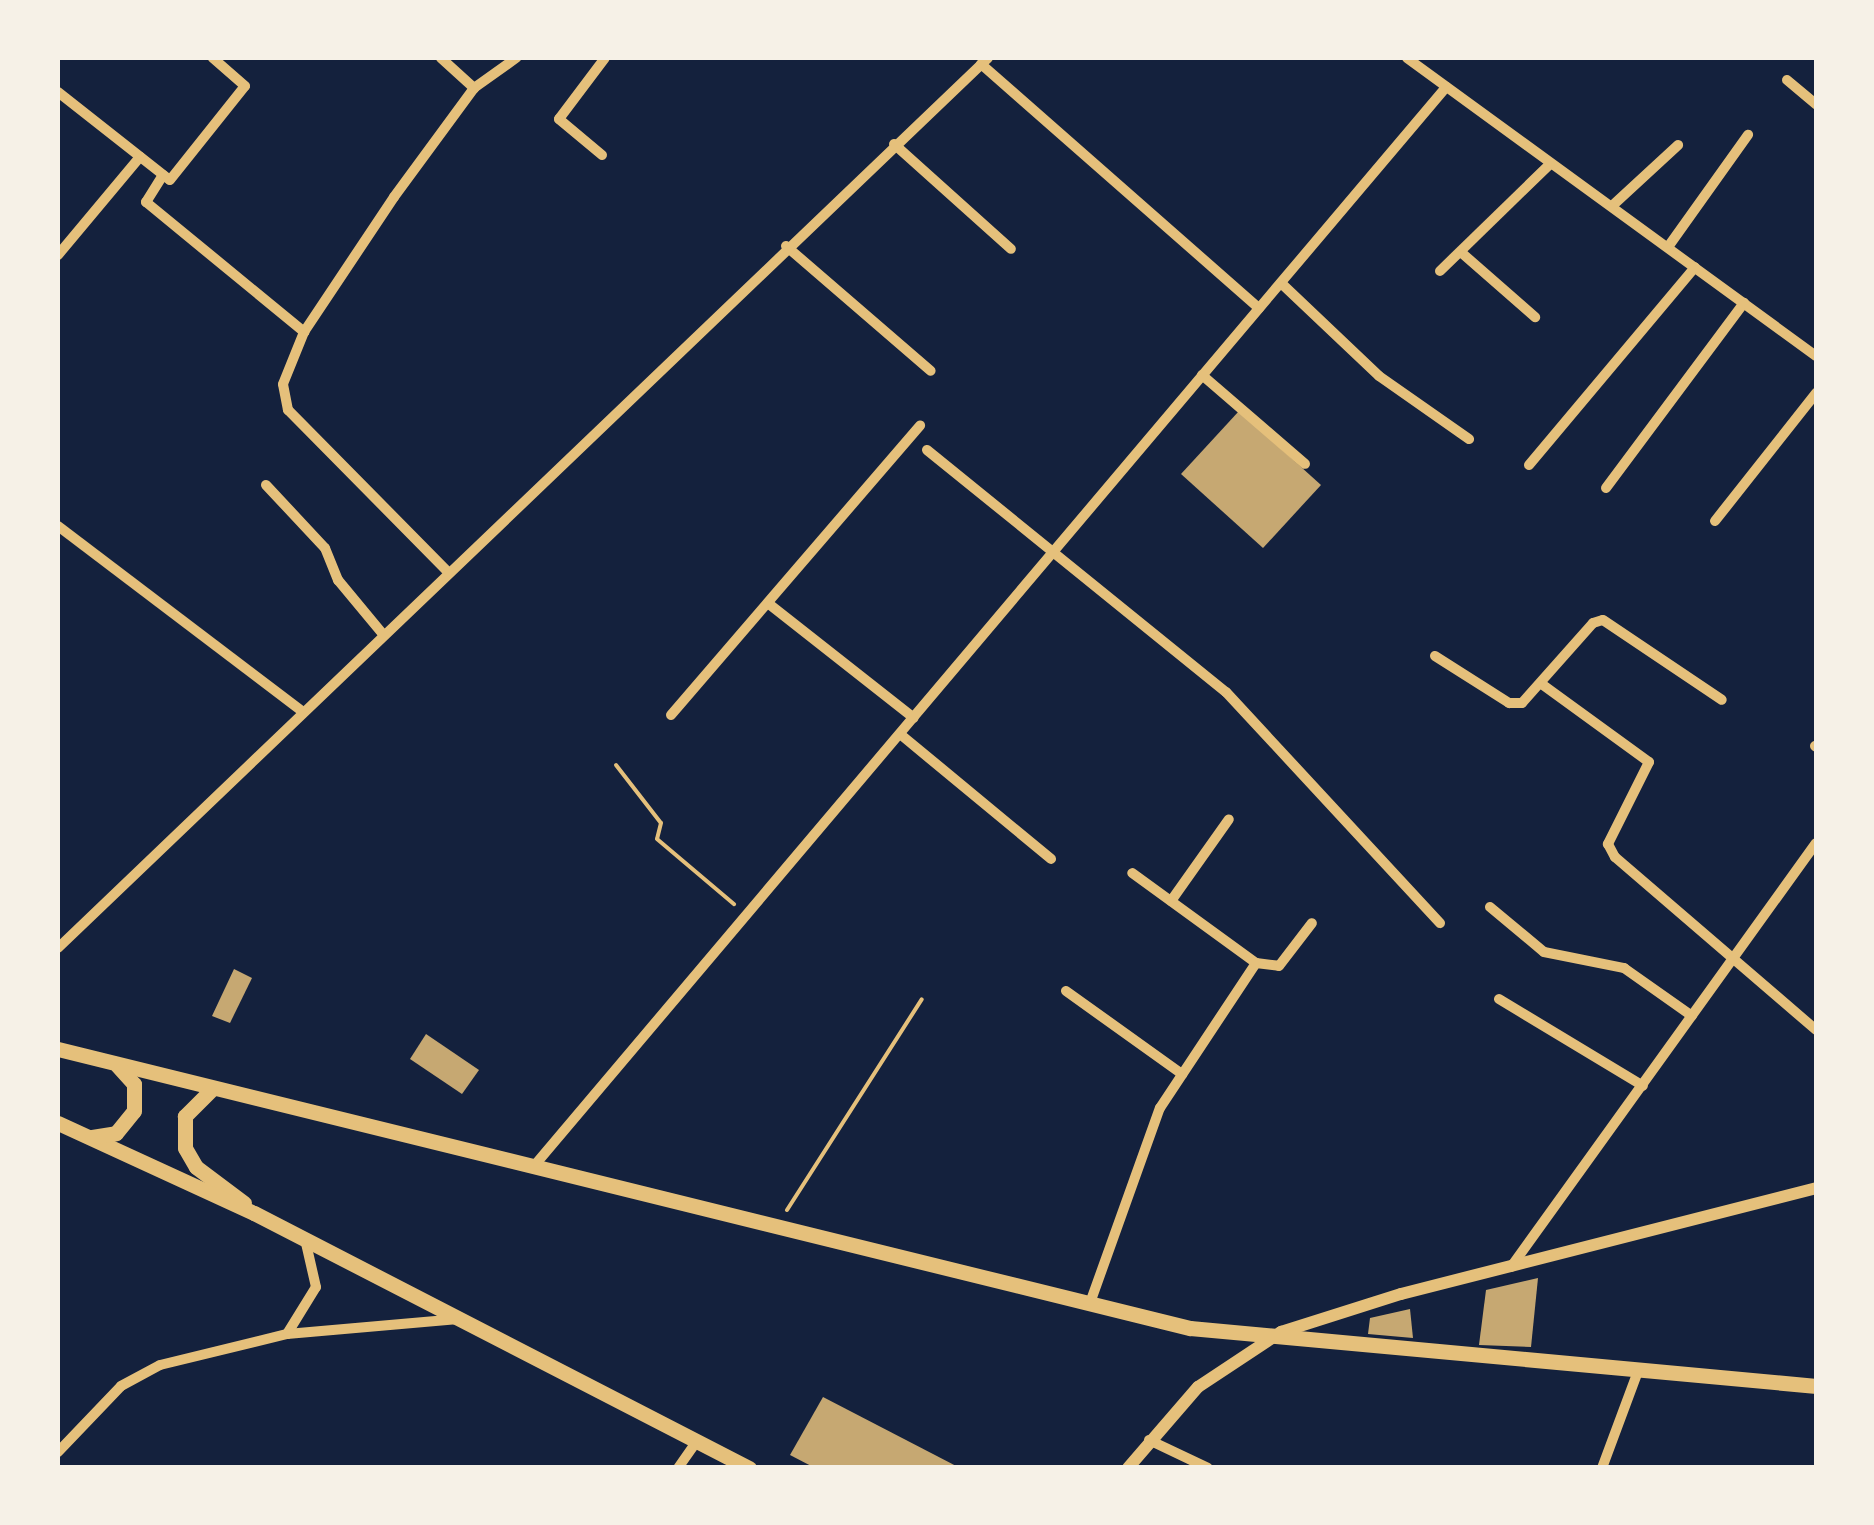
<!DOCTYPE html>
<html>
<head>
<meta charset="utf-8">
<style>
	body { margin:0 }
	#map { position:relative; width:1874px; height:1525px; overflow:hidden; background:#14213d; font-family:"Asap Condensed",sans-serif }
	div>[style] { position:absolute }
	.building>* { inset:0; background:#c6a872 }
	.path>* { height:4px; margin:-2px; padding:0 2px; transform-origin:2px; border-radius:2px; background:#e5c07b }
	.minor>* { height:10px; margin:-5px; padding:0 5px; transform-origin:5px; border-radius:5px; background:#e5c07b }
	.tertiary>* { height:12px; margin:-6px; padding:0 6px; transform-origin:6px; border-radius:6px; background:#e5c07b }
	.primary>* { height:15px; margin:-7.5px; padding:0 7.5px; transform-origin:7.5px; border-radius:7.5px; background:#e5c07b }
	span { translate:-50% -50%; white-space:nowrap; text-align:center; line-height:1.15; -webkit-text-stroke:10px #f6f1e7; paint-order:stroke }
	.frame { position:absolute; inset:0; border:60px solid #f6f1e7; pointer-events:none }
</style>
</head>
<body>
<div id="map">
	<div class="building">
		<i style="clip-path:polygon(1239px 411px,1321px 485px,1263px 548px,1181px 474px)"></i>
		<i style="clip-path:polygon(234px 969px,252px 978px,230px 1023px,212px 1016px)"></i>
		<i style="clip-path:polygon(426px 1034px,479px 1070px,462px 1094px,410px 1059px)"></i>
		<i style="clip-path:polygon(1538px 1278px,1531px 1347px,1479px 1345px,1486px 1290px)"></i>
		<i style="clip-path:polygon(1410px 1309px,1413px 1338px,1368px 1334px,1370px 1318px)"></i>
		<i style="clip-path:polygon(823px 1397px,960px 1468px,815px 1468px,790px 1455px)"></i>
	</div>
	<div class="path">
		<i style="left:616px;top:765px;width:73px;rotate:52.2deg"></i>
		<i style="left:661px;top:823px;width:16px;rotate:104deg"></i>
		<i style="left:657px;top:839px;width:101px;rotate:40.2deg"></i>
		<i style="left:787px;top:1210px;width:250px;rotate:-57.4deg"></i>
	</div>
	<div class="minor">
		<i style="left:441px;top:58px;width:45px;rotate:42.3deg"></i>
		<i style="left:1407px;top:58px;width:506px;rotate:36.08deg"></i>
		<i style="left:981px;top:64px;width:370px;rotate:41.3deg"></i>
		<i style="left:1787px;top:80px;width:38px;rotate:40deg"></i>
		<i style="left:58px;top:92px;width:142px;rotate:38.2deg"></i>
		<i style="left:170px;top:180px;width:120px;rotate:-51.4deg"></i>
		<i style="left:245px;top:86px;width:43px;rotate:-138.8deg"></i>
		<i style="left:894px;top:144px;width:157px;rotate:41.9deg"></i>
		<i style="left:602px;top:155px;width:56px;rotate:-140.1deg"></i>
		<i style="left:559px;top:119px;width:76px;rotate:-53deg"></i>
		<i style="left:163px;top:175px;width:32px;rotate:122deg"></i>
		<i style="left:146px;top:202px;width:205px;rotate:39.4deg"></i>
		<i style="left:1612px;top:206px;width:90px;rotate:-42.7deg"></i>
		<i style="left:786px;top:246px;width:191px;rotate:40.8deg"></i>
		<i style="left:1668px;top:247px;width:138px;rotate:-54.5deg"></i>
		<i style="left:1463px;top:254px;width:96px;rotate:41.2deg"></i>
		<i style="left:58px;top:255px;width:128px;rotate:-50.1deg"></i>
		<i style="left:1440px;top:271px;width:153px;rotate:-44.2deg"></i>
		<i style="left:1281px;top:283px;width:135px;rotate:43.5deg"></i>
		<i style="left:1379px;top:376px;width:110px;rotate:35deg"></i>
		<i style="left:1202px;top:375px;width:136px;rotate:40.8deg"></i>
		<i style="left:927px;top:450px;width:385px;rotate:39deg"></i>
		<i style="left:1226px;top:692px;width:315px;rotate:47.2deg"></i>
		<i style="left:1529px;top:465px;width:258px;rotate:-50deg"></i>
		<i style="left:266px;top:485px;width:86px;rotate:46.9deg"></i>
		<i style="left:325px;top:548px;width:35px;rotate:68deg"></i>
		<i style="left:338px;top:580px;width:69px;rotate:50.3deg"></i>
		<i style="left:1606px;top:488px;width:231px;rotate:-53.3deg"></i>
		<i style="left:1715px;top:521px;width:163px;rotate:-51.7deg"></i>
		<i style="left:58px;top:526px;width:304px;rotate:37.2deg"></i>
		<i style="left:448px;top:572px;width:228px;rotate:-134.6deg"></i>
		<i style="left:288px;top:410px;width:26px;rotate:-101deg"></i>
		<i style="left:283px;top:384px;width:56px;rotate:-68deg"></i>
		<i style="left:304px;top:332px;width:162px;rotate:-56.3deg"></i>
		<i style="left:394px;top:197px;width:135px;rotate:-53.7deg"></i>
		<i style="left:474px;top:88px;width:52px;rotate:-35.5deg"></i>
		<i style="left:769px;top:604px;width:184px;rotate:38.2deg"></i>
		<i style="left:1435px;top:656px;width:88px;rotate:32.4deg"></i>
		<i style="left:1509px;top:703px;width:13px"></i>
		<i style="left:1522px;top:703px;width:107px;rotate:-48.4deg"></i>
		<i style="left:1593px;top:623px;width:10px;rotate:-17deg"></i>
		<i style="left:1603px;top:620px;width:143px;rotate:33.9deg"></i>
		<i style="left:1543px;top:685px;width:131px;rotate:36deg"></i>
		<i style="left:1649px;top:762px;width:92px;rotate:116.6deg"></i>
		<i style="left:1608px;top:844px;width:15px;rotate:62deg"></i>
		<i style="left:1615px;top:857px;width:265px;rotate:40.7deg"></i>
		<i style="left:671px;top:715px;width:382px;rotate:-49.3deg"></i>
		<i style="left:900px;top:734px;width:196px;rotate:39.6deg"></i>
		<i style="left:1815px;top:746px;width:1px;rotate:45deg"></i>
		<i style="left:1171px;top:901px;width:100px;rotate:-54.7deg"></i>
		<i style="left:1490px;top:907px;width:70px;rotate:39.8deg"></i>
		<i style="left:1544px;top:952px;width:82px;rotate:11.3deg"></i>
		<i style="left:1624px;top:968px;width:83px;rotate:35.2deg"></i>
		<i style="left:58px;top:948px;width:1287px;rotate:-43.74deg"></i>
		<i style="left:1256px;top:963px;width:23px;rotate:7deg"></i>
		<i style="left:1279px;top:966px;width:54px;rotate:-52.5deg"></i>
		<i style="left:1066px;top:991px;width:143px;rotate:35.6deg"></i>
		<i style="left:1499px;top:999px;width:168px;rotate:31.1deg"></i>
		<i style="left:534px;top:1166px;width:1413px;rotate:-49.79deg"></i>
		<i style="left:1511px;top:1267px;width:522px;rotate:-54.27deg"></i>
		<i style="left:1090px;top:1303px;width:207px;rotate:-70.3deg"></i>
		<i style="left:1160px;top:1108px;width:174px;rotate:-56.5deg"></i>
		<i style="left:1256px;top:963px;width:153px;rotate:-144deg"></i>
		<i style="left:287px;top:1334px;width:55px;rotate:-58.3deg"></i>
		<i style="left:316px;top:1287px;width:49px;rotate:-102.9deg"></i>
		<i style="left:1149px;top:1440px;width:65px;rotate:25.4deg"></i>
		<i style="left:58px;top:1452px;width:91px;rotate:-46.3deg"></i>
		<i style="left:121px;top:1386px;width:44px;rotate:-28.3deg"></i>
		<i style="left:160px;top:1365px;width:131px;rotate:-13.7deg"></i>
		<i style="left:287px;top:1334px;width:172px;rotate:-5deg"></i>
		<i style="left:678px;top:1468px;width:32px;rotate:-55deg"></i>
		<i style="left:1602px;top:1468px;width:103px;rotate:-69.6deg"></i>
	</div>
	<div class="tertiary">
		<i style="left:1128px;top:1468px;width:107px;rotate:-49.2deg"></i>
		<i style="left:1198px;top:1387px;width:100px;rotate:-33.5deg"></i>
		<i style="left:1281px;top:1332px;width:126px;rotate:-17.6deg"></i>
		<i style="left:1401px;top:1294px;width:428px;rotate:-14.3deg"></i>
	</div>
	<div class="primary">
		<i style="left:58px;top:1049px;width:1166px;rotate:13.85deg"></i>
		<i style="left:1190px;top:1328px;width:629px;rotate:5.29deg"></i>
		<i style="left:213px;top:1088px;width:40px;rotate:135deg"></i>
		<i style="left:185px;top:1116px;width:32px;rotate:90deg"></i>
		<i style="left:185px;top:1148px;width:22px;rotate:60deg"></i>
		<i style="left:196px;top:1167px;width:60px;rotate:36.9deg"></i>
		<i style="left:58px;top:1123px;width:216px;rotate:24.7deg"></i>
		<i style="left:254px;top:1213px;width:557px;rotate:27.26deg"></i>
		<i style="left:92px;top:1137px;width:24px;rotate:-9deg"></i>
		<i style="left:116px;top:1133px;width:28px;rotate:-51deg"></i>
		<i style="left:134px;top:1111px;width:27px;rotate:-90deg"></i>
		<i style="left:134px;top:1084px;width:25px;rotate:-132deg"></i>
	</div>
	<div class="frame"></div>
</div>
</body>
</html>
